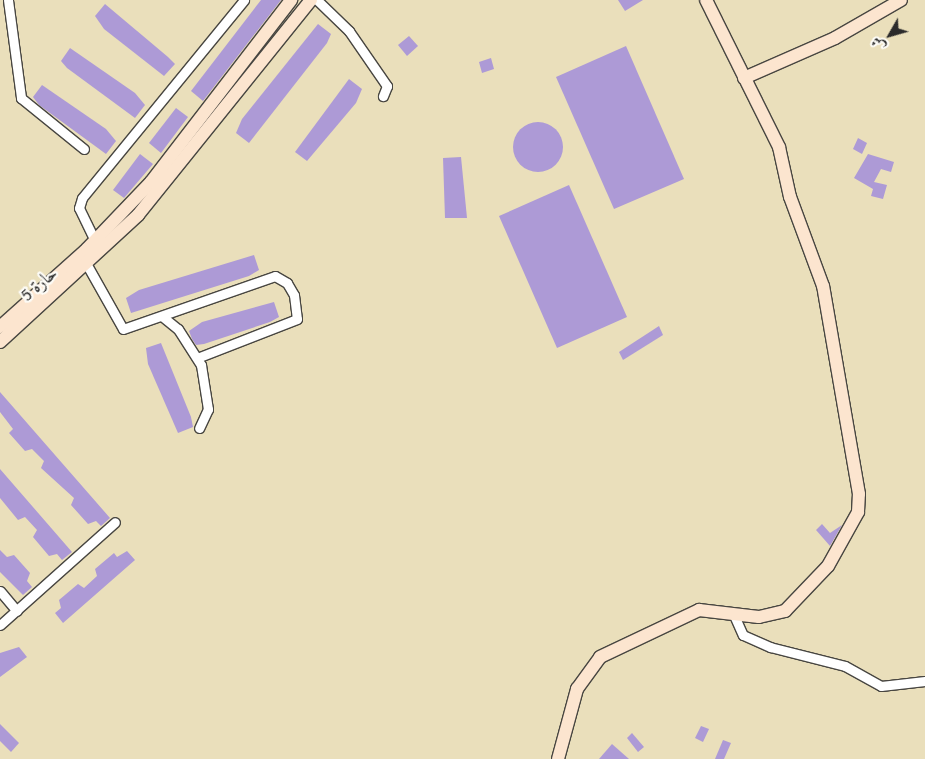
<!DOCTYPE html>
<html>
<head>
<meta charset="utf-8">
<style>
	body { margin:0 }
	#map { position:relative; width:925px; height:759px; overflow:hidden; background:#eadfbb; font-family:"Gentium Book Plus",Amiri,serif }
	div>[style] { position:absolute }
	.building>* { inset:0; background:#ad9ad6 }
	.round { border-radius:50% }
	.roads { filter:drop-shadow(1px 0 #484641) drop-shadow(-1px 0 #484641) drop-shadow(0 1px #484641) drop-shadow(0 -1px #484641) }
	.street>* { height:9px; margin:-4.5px; padding:0 4.5px; transform-origin:4.5px; border-radius:4.5px; background:#fff }
	.secondary>* { height:12px; margin:-6px; padding:0 6px; transform-origin:6px; border-radius:6px; background:#fce5cf }
	span { translate:-50% -50%; white-space:nowrap; text-align:center; line-height:1.15; -webkit-text-stroke:4.5px #fdfcf7; paint-order:stroke }
	.street-label { font-size:18px; color:#2b2b2b }
	.north { position:absolute; left:865px; top:10px; width:50px; height:50px; -webkit-text-stroke:4px #fdfcf7; paint-order:stroke; rotate:232deg; font-size:14px; font-weight:700; line-height:20px; text-align:center; color:#2b2b2b }
	.north::after { content:''; display:block; margin:auto; width:18px; height:22px; background:#2b2b2b; clip-path:polygon(50% 0,100% 100%,50% 72%,0 100%) }
</style>
</head>
<body>
<div id="map">
	<div class="building">
		<i style="clip-path:polygon(261px 0,281px 0,203px 101px,191px 91px)"></i>
		<i style="clip-path:polygon(618px 0,643px 0,625px 11px)"></i>
		<i style="clip-path:polygon(105px 4px,168px 57px,175px 64px,164px 76px,104px 29px,95px 16px)"></i>
		<i style="clip-path:polygon(318px 24px,331px 34px,327px 43px,249px 143px,236px 133px,242px 119px)"></i>
		<i style="clip-path:polygon(409px 36px,418px 46px,407px 56px,398px 45px)"></i>
		<i style="clip-path:polygon(626px 46px,684px 179px,614px 209px,556px 77px)"></i>
		<i style="clip-path:polygon(70px 48px,135px 93px,145px 105px,135px 118px,67px 68px,61px 61px)"></i>
		<i style="clip-path:polygon(491px 58px,494px 69px,482px 73px,479px 62px)"></i>
		<i style="clip-path:polygon(349px 79px,362px 89px,356px 103px,307px 161px,295px 152px)"></i>
		<i style="clip-path:polygon(42px 85px,106px 129px,116px 141px,106px 154px,39px 105px,33px 97px)"></i>
		<i style="clip-path:polygon(176px 108px,188px 117px,161px 153px,149px 143px)"></i>
		<i class="round" style="left:513px;top:122px;width:50px;height:50px"></i>
		<i style="clip-path:polygon(858px 138px,867px 143px,862px 154px,853px 149px)"></i>
		<i style="clip-path:polygon(140px 154px,153px 164px,124px 198px,113px 190px)"></i>
		<i style="clip-path:polygon(868px 154px,894px 162px,891px 172px,881px 169px,874px 182px,887px 185px,883px 199px,871px 196px,873px 189px,854px 178px)"></i>
		<i style="clip-path:polygon(461px 157px,467px 218px,445px 218px,443px 158px)"></i>
		<i style="clip-path:polygon(569px 185px,627px 317px,557px 348px,499px 216px)"></i>
		<i style="clip-path:polygon(254px 255px,259px 270px,249px 276px,131px 313px,126px 298px,139px 290px)"></i>
		<i style="clip-path:polygon(274px 302px,279px 317px,270px 322px,204px 344px,196px 345px,192px 339px,189px 331px,202px 322px)"></i>
		<i style="clip-path:polygon(659px 326px,663px 335px,623px 360px,619px 352px)"></i>
		<i style="clip-path:polygon(161px 343px,191px 417px,193px 427px,178px 433px,148px 364px,146px 348px)"></i>
		<i style="clip-path:polygon(0 392px,110px 518px,101px 526px,96px 521px,88px 524px,71px 505px,74px 498px,41px 468px,44px 461px,32px 449px,25px 451px,9px 433px,13px 429px,0 412px)"></i>
		<i style="clip-path:polygon(0 469px,72px 552px,62px 560px,57px 554px,49px 556px,33px 537px,37px 530px,25px 517px,18px 520px,0 498px)"></i>
		<i style="clip-path:polygon(822px 524px,830px 533px,842px 525px,830px 546px,816px 530px)"></i>
		<i style="clip-path:polygon(0 550px,7px 557px,14px 555px,30px 573px,27px 581px,32px 587px,23px 595px,0 572px)"></i>
		<i style="clip-path:polygon(127px 551px,135px 560px,63px 623px,55px 613px,61px 608px,59px 600px,78px 584px,84px 588px,97px 576px,95px 569px,114px 553px,117px 557px)"></i>
		<i style="clip-path:polygon(19px 647px,27px 657px,0 677px,0 653px)"></i>
		<i style="clip-path:polygon(0 724px,19px 743px,11px 752px,0 741px)"></i>
		<i style="clip-path:polygon(701px 726px,709px 729px,703px 742px,695px 738px)"></i>
		<i style="clip-path:polygon(632px 733px,644px 747px,638px 752px,627px 738px)"></i>
		<i style="clip-path:polygon(723px 740px,731px 743px,724px 759px,715px 759px)"></i>
		<i style="clip-path:polygon(612px 744px,629px 759px,599px 759px)"></i>
	</div>
	<div class="roads">
		<div class="street">
			<i style="left:8px;top:0;width:99px;rotate:82.4deg"></i>
			<i style="left:21px;top:98px;width:81px;rotate:39deg"></i>
			<i style="left:317px;top:0;width:45px;rotate:44.1deg"></i>
			<i style="left:349px;top:31px;width:67px;rotate:55.4deg"></i>
			<i style="left:387px;top:86px;width:11px;rotate:112deg"></i>
			<i style="left:97px;top:245px;width:41px;rotate:-115.9deg"></i>
			<i style="left:79px;top:208px;width:10px;rotate:-73deg"></i>
			<i style="left:82px;top:198px;width:256px;rotate:-50.7deg"></i>
			<i style="left:87px;top:265px;width:73px;rotate:60.6deg"></i>
			<i style="left:123px;top:329px;width:161px;rotate:-19.2deg"></i>
			<i style="left:275px;top:276px;width:14px;rotate:30deg"></i>
			<i style="left:287px;top:283px;width:14px;rotate:60deg"></i>
			<i style="left:294px;top:295px;width:24px;rotate:83deg"></i>
			<i style="left:297px;top:319px;width:107px;rotate:158.7deg"></i>
			<i style="left:163px;top:317px;width:19px;rotate:39deg"></i>
			<i style="left:178px;top:329px;width:43px;rotate:57.4deg"></i>
			<i style="left:201px;top:365px;width:45px;rotate:81deg"></i>
			<i style="left:208px;top:409px;width:21px;rotate:115deg"></i>
			<i style="left:0;top:591px;width:26px;rotate:50deg"></i>
			<i style="left:733px;top:613px;width:24px;rotate:66deg"></i>
			<i style="left:743px;top:635px;width:30px;rotate:24deg"></i>
			<i style="left:770px;top:647px;width:77px;rotate:14.2deg"></i>
			<i style="left:845px;top:666px;width:41px;rotate:29.1deg"></i>
			<i style="left:881px;top:686px;width:44px;rotate:-6.5deg"></i>
			<i style="left:0;top:625px;width:154px;rotate:-41.8deg"></i>
		</div>
		<div class="secondary">
			<i style="left:744px;top:78px;width:99px;rotate:-23.7deg"></i>
			<i style="left:835px;top:38px;width:76px;rotate:-29.9deg"></i>
			<i style="left:0;top:327px;width:117px;rotate:-41.9deg"></i>
			<i style="left:87px;top:249px;width:93px;rotate:-46.3deg"></i>
			<i style="left:151px;top:182px;width:230px;rotate:-52.4deg"></i>
			<i style="left:0;top:342px;width:188px;rotate:-42.6deg"></i>
			<i style="left:138px;top:215px;width:276px;rotate:-51.2deg"></i>
			<i style="left:558px;top:759px;width:73px;rotate:-74.8deg"></i>
			<i style="left:577px;top:689px;width:39px;rotate:-54deg"></i>
			<i style="left:600px;top:657px;width:110px;rotate:-25.4deg"></i>
			<i style="left:699px;top:610px;width:60px;rotate:6.7deg"></i>
			<i style="left:759px;top:617px;width:27px;rotate:-13deg"></i>
			<i style="left:785px;top:611px;width:62px;rotate:-46.3deg"></i>
			<i style="left:828px;top:566px;width:62px;rotate:-60.9deg"></i>
			<i style="left:858px;top:512px;width:18px;rotate:-87deg"></i>
			<i style="left:859px;top:494px;width:211px;rotate:-99.8deg"></i>
			<i style="left:823px;top:286px;width:95px;rotate:-110.3deg"></i>
			<i style="left:790px;top:197px;width:51px;rotate:-102.4deg"></i>
			<i style="left:779px;top:147px;width:164px;rotate:-116.4deg"></i>
		</div>
	</div>
	<div class="street-label">
		<span style="left:39px;top:284px;rotate:-41deg">حارة 5</span>
	</div>
	<div class="north">ش</div>
</div>
</body>
</html>
